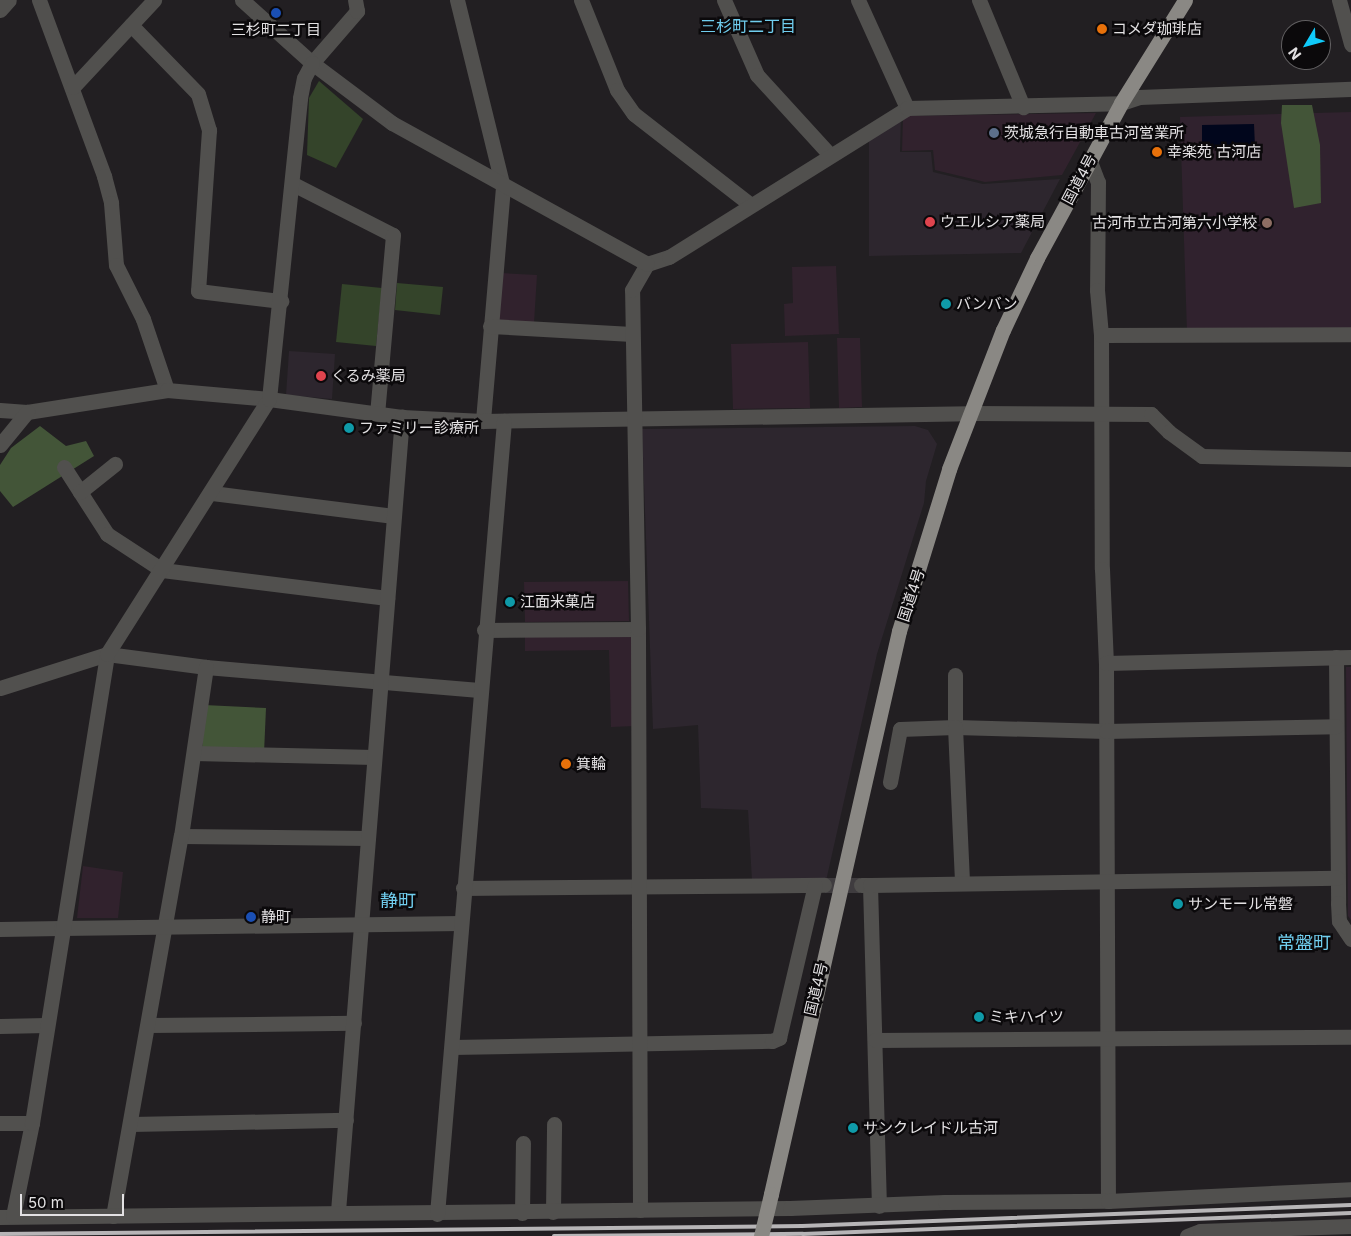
<!DOCTYPE html>
<html>
<head>
<meta charset="utf-8">
<style>
	body { margin:0 }
	#map { position:relative; width:1351px; height:1236px; overflow:hidden; background:#221f22; font-family:Inter,"Noto Sans JP",sans-serif }
	div>[style] { position:absolute }
	.built>* { inset:0; background:#2d262e }
	.industrial>* { inset:0; background:#31222d }
	.education>* { inset:0; background:#30222e }
	.green>* { inset:0; background:#34442a }
	.forest>* { inset:0; background:#435538 }
	.water>* { inset:0; background:#01061c }
	.minor-tunnel>* { height:15px; margin-top:-7.5px; transform-origin:0; background:repeating-linear-gradient(90deg,#3f3c3f 0 15px,transparent 0 23px) }
	.minor>* { height:15px; margin:-7.5px; padding:0 7.5px; transform-origin:7.5px; border-radius:7.5px; background:#51504e }
	.tertiary>* { height:15px; margin:-7.5px; padding:0 7.5px; transform-origin:7.5px; border-radius:7.5px; background:#51504e }
	.trunk>* { height:15px; margin:-7.5px; padding:0 7.5px; transform-origin:7.5px; border-radius:7.5px; background:#8a8884 }
	.rail>* { height:4px; margin:-2px; padding:0 2px; transform-origin:2px; border-radius:2px; background:#b7b5b7 }
	.trunk-bridge>* { height:15px; margin:-7.5px; padding:0 7.5px; transform-origin:7.5px; border-radius:7.5px; background:#8a8884 }
	.dots>* { width:14px; height:14px; translate:-50% -50%; box-sizing:border-box; border:2px solid #0b090b; border-radius:50% }
	span { translate:-50% -50%; white-space:nowrap; text-align:center; line-height:1.15; -webkit-text-stroke:5px #0b090b; paint-order:stroke }
	.poi-label { font-size:15px; color:#e3e1e3 }
	.left { translate:0 -50%; text-align:left }
	.right { translate:-100% -50%; text-align:right }
	.street-label { font-size:15px; color:#e3e1e3 }
	.neighbourhood-label { font-size:16px; color:#70cdee }
	.quarter-label { font-size:18px; color:#70cdee }
	.north { position:absolute; left:1281px; top:20px; width:50px; height:50px; box-sizing:border-box; background:#0b090b; border:1px solid #615f61; border-radius:50%; rotate:233deg; font-size:14px; font-weight:700; line-height:20px; text-align:center; color:#e3e1e3 }
	.north::after { content:''; display:block; margin:auto; width:18px; height:22px; background:#10cafa; clip-path:polygon(50% 0,100% 100%,50% 72%,0 100%) }
	.scale { position:absolute; left:20px; top:1194px; width:104px; height:22px; box-sizing:border-box; border:2px solid #e3e1e3; border-top:0; padding-left:6px; font-size:15px; line-height:18px; white-space:nowrap; color:#e3e1e3; -webkit-text-stroke:4px #0b090b; paint-order:stroke }
</style>
</head>
<body>
<div id="map">
	<div class="built">
		<i style="clip-path:polygon(901px 118px,900px 152px,931px 152px,933px 172px,983px 184px,1060px 179px,1021px 253px,869px 256px,869px 136px)"></i>
		<i style="clip-path:polygon(289px 351px,335px 354px,332px 399px,286px 395px)"></i>
		<i style="clip-path:polygon(915px 426px,928px 430px,937px 444px,926px 481px,924px 503px,877px 654px,826px 881px,752px 881px,748px 810px,701px 808px,698px 725px,653px 729px,642px 429px)"></i>
	</div>
	<div class="industrial">
		<i style="clip-path:polygon(1096px 113px,1062px 175px,985px 182px,935px 170px,933px 150px,902px 151px,903px 116px)"></i>
		<i style="clip-path:polygon(836px 266px,839px 334px,785px 336px,784px 304px,793px 303px,792px 267px)"></i>
		<i style="clip-path:polygon(501px 273px,537px 275px,534px 323px,498px 321px)"></i>
		<i style="clip-path:polygon(837px 338px,860px 338px,862px 407px,839px 408px)"></i>
		<i style="clip-path:polygon(808px 342px,810px 408px,733px 409px,731px 344px)"></i>
		<i style="clip-path:polygon(628px 581px,629px 621px,525px 622px,524px 582px)"></i>
		<i style="clip-path:polygon(633px 635px,635px 726px,611px 727px,609px 650px,525px 651px,525px 636px)"></i>
		<i style="clip-path:polygon(83px 866px,123px 872px,118px 918px,77px 918px)"></i>
	</div>
	<div class="education">
		<i style="clip-path:polygon(1351px 112px,1351px 329px,1187px 332px,1180px 117px)"></i>
		<i style="clip-path:polygon(1346px 667px,1351px 667px,1351px 920px,1348px 916px)"></i>
	</div>
	<div class="green">
		<i style="clip-path:polygon(319px 81px,363px 119px,336px 168px,307px 155px,309px 98px)"></i>
		<i style="clip-path:polygon(397px 283px,443px 287px,440px 315px,395px 310px)"></i>
		<i style="clip-path:polygon(342px 284px,382px 288px,376px 346px,336px 342px)"></i>
	</div>
	<div class="forest">
		<i style="clip-path:polygon(1282px 105px,1312px 105px,1320px 145px,1321px 203px,1294px 208px,1281px 123px)"></i>
		<i style="clip-path:polygon(40px 426px,66px 446px,86px 441px,94px 456px,13px 507px,0 491px,0 465px,11px 448px)"></i>
		<i style="clip-path:polygon(204px 705px,266px 708px,264px 753px,202px 750px)"></i>
	</div>
	<div class="water">
		<i style="clip-path:polygon(1254px 124px,1255px 147px,1202px 148px,1202px 125px)"></i>
	</div>
	<div class="minor-tunnel">
		<i style="left:825px;top:885px;width:35px"></i>
	</div>
	<div class="minor">
		<i style="left:39px;top:0;width:188px;rotate:69.7deg"></i>
		<i style="left:104px;top:176px;width:28px;rotate:75deg"></i>
		<i style="left:111px;top:203px;width:62px;rotate:85.4deg"></i>
		<i style="left:116px;top:265px;width:60px;rotate:63.4deg"></i>
		<i style="left:143px;top:319px;width:75px;rotate:71.3deg"></i>
		<i style="left:457px;top:0;width:193px;rotate:76.2deg"></i>
		<i style="left:503px;top:187px;width:235px;rotate:94.9deg"></i>
		<i style="left:581px;top:0;width:97px;rotate:68.2deg"></i>
		<i style="left:617px;top:90px;width:29px;rotate:55deg"></i>
		<i style="left:634px;top:114px;width:148px;rotate:37.9deg"></i>
		<i style="left:724px;top:0;width:82px;rotate:66.3deg"></i>
		<i style="left:757px;top:75px;width:108px;rotate:47.6deg"></i>
		<i style="left:858px;top:0;width:119px;rotate:65.6deg"></i>
		<i style="left:979px;top:0;width:116px;rotate:67.6deg"></i>
		<i style="left:1339px;top:0;width:46px;rotate:74.7deg"></i>
		<i style="left:131px;top:25px;width:96px;rotate:45.8deg"></i>
		<i style="left:198px;top:94px;width:38px;rotate:73deg"></i>
		<i style="left:209px;top:130px;width:161px;rotate:93.9deg"></i>
		<i style="left:198px;top:291px;width:84px;rotate:6.9deg"></i>
		<i style="left:312px;top:63px;width:69px;rotate:-49.1deg"></i>
		<i style="left:357px;top:11px;width:11px;rotate:-100deg"></i>
		<i style="left:73px;top:87px;width:119px;rotate:-47deg"></i>
		<i style="left:1089px;top:159px;width:25px;rotate:69deg"></i>
		<i style="left:1098px;top:182px;width:108px;rotate:90.5deg"></i>
		<i style="left:1097px;top:290px;width:45px;rotate:84.9deg"></i>
		<i style="left:1101px;top:335px;width:234px;rotate:89.8deg"></i>
		<i style="left:1102px;top:569px;width:94px;rotate:87.6deg"></i>
		<i style="left:1106px;top:663px;width:538px;rotate:89.79deg"></i>
		<i style="left:293px;top:184px;width:112px;rotate:27deg"></i>
		<i style="left:393px;top:235px;width:179px;rotate:95.1deg"></i>
		<i style="left:490px;top:326px;width:142px;rotate:3.2deg"></i>
		<i style="left:1101px;top:335px;width:250px;rotate:-0.2deg"></i>
		<i style="left:269px;top:399px;width:134px;rotate:7.7deg"></i>
		<i style="left:402px;top:417px;width:81px;rotate:2.8deg"></i>
		<i style="left:483px;top:421px;width:486px;rotate:-0.9deg"></i>
		<i style="left:969px;top:413px;width:182px;rotate:0.3deg"></i>
		<i style="left:1151px;top:414px;width:25px;rotate:45deg"></i>
		<i style="left:1169px;top:432px;width:41px;rotate:36deg"></i>
		<i style="left:1202px;top:456px;width:149px;rotate:1.2deg"></i>
		<i style="left:64px;top:467px;width:80px;rotate:57.3deg"></i>
		<i style="left:107px;top:534px;width:66px;rotate:33.2deg"></i>
		<i style="left:162px;top:570px;width:227px;rotate:7.1deg"></i>
		<i style="left:80px;top:492px;width:45px;rotate:-38.7deg"></i>
		<i style="left:212px;top:493px;width:183px;rotate:7.2deg"></i>
		<i style="left:484px;top:630px;width:154px;rotate:-0.4deg"></i>
		<i style="left:1336px;top:657px;width:246px;rotate:89.5deg"></i>
		<i style="left:1338px;top:903px;width:18px;rotate:87deg"></i>
		<i style="left:1339px;top:921px;width:22px;rotate:56deg"></i>
		<i style="left:1106px;top:663px;width:245px;rotate:-1.4deg"></i>
		<i style="left:955px;top:675px;width:52px;rotate:90deg"></i>
		<i style="left:955px;top:727px;width:151px;rotate:1.5deg"></i>
		<i style="left:1106px;top:731px;width:230px;rotate:-1.2deg"></i>
		<i style="left:0;top:688px;width:112px;rotate:-17.6deg"></i>
		<i style="left:107px;top:654px;width:100px;rotate:7.5deg"></i>
		<i style="left:206px;top:667px;width:274px;rotate:4.8deg"></i>
		<i style="left:194px;top:753px;width:180px;rotate:1.3deg"></i>
		<i style="left:890px;top:782px;width:54px;rotate:-79.3deg"></i>
		<i style="left:900px;top:729px;width:55px;rotate:-2.1deg"></i>
		<i style="left:955px;top:727px;width:156px;rotate:87.4deg"></i>
		<i style="left:181px;top:836px;width:187px;rotate:0.6deg"></i>
		<i style="left:861px;top:885px;width:9px"></i>
		<i style="left:870px;top:885px;width:321px;rotate:88.4deg"></i>
		<i style="left:870px;top:885px;width:467px;rotate:-0.9deg"></i>
		<i style="left:463px;top:888px;width:361px;rotate:-0.5deg"></i>
		<i style="left:0;top:929px;width:61px;rotate:-0.9deg"></i>
		<i style="left:149px;top:1025px;width:205px;rotate:-0.6deg"></i>
		<i style="left:0;top:1026px;width:46px;rotate:-1.2deg"></i>
		<i style="left:875px;top:1040px;width:476px;rotate:-0.4deg"></i>
		<i style="left:452px;top:1047px;width:320px;rotate:-1.1deg"></i>
		<i style="left:772px;top:1041px;width:8px;rotate:-23deg"></i>
		<i style="left:779px;top:1038px;width:157px;rotate:-76.8deg"></i>
		<i style="left:0;top:1123px;width:32px"></i>
		<i style="left:131px;top:1124px;width:215px;rotate:-1.1deg"></i>
		<i style="left:640px;top:1210px;width:581px;rotate:-90.2deg"></i>
		<i style="left:638px;top:629px;width:339px;rotate:-91deg"></i>
		<i style="left:632px;top:290px;width:30px;rotate:-60deg"></i>
		<i style="left:647px;top:264px;width:23px;rotate:-18deg"></i>
		<i style="left:669px;top:257px;width:281px;rotate:-32deg"></i>
		<i style="left:907px;top:108px;width:214px;rotate:-1.3deg"></i>
		<i style="left:1121px;top:103px;width:19px;rotate:-18deg"></i>
		<i style="left:1139px;top:97px;width:212px;rotate:-2.2deg"></i>
		<i style="left:338px;top:1211px;width:797px;rotate:-85.39deg"></i>
		<i style="left:553px;top:1212px;width:88px;rotate:-89.3deg"></i>
		<i style="left:522px;top:1213px;width:70px;rotate:-89.2deg"></i>
		<i style="left:113px;top:1216px;width:386px;rotate:-79.9deg"></i>
		<i style="left:181px;top:836px;width:171px;rotate:-81.6deg"></i>
		<i style="left:0;top:1217px;width:790px;rotate:-0.65deg"></i>
		<i style="left:790px;top:1208px;width:155px;rotate:-2.2deg"></i>
		<i style="left:945px;top:1202px;width:163px;rotate:-0.4deg"></i>
		<i style="left:1108px;top:1201px;width:243px;rotate:-2.8deg"></i>
		<i style="left:1187px;top:1236px;width:14px;rotate:-21deg"></i>
		<i style="left:1200px;top:1231px;width:151px;rotate:-1.9deg"></i>
	</div>
	<div class="tertiary">
		<i style="left:242px;top:0;width:94px;rotate:42deg"></i>
		<i style="left:312px;top:63px;width:100px;rotate:36.9deg"></i>
		<i style="left:392px;top:123px;width:291px;rotate:28.9deg"></i>
		<i style="left:0;top:10px;width:13px;rotate:-48deg"></i>
		<i style="left:0;top:410px;width:27px;rotate:4deg"></i>
		<i style="left:27px;top:412px;width:142px;rotate:-8.9deg"></i>
		<i style="left:167px;top:390px;width:102px;rotate:5deg"></i>
		<i style="left:0;top:445px;width:43px;rotate:-50.7deg"></i>
		<i style="left:61px;top:928px;width:400px;rotate:-0.7deg"></i>
		<i style="left:437px;top:1214px;width:796px;rotate:-85.17deg"></i>
		<i style="left:13px;top:1216px;width:95px;rotate:-78.5deg"></i>
		<i style="left:32px;top:1123px;width:475px;rotate:-80.9deg"></i>
		<i style="left:107px;top:654px;width:302px;rotate:-57.6deg"></i>
		<i style="left:269px;top:399px;width:303px;rotate:-84.1deg"></i>
		<i style="left:300px;top:98px;width:20px;rotate:-79deg"></i>
		<i style="left:304px;top:78px;width:17px;rotate:-62deg"></i>
	</div>
	<div class="trunk">
		<i style="left:771px;top:1194px;width:577px;rotate:-77.19deg"></i>
		<i style="left:899px;top:631px;width:170px;rotate:-72.8deg"></i>
		<i style="left:949px;top:469px;width:149px;rotate:-68.8deg"></i>
		<i style="left:1003px;top:330px;width:80px;rotate:-64.7deg"></i>
		<i style="left:1037px;top:258px;width:176px;rotate:-61.5deg"></i>
		<i style="left:1121px;top:103px;width:121px;rotate:-58.1deg"></i>
	</div>
	<div class="rail">
		<i style="left:0;top:1234px;width:802px;rotate:-0.57deg"></i>
		<i style="left:802px;top:1226px;width:549px;rotate:-2.19deg"></i>
		<i style="left:554px;top:1236px;width:249px;rotate:-0.5deg"></i>
		<i style="left:803px;top:1234px;width:548px;rotate:-2.19deg"></i>
	</div>
	<div class="trunk-bridge">
		<i style="left:761px;top:1236px;width:43px;rotate:-76.6deg"></i>
	</div>
	<div class="dots">
		<i style="left:276px;top:13px;background:#1a4fb4"></i>
		<i style="left:1102px;top:29px;background:#e8710a"></i>
		<i style="left:994px;top:133px;background:#5c6f8a"></i>
		<i style="left:1157px;top:152px;background:#e8710a"></i>
		<i style="left:930px;top:222px;background:#e0444e"></i>
		<i style="left:1267px;top:223px;background:#8d6e63"></i>
		<i style="left:946px;top:304px;background:#0f9aa8"></i>
		<i style="left:321px;top:376px;background:#e0444e"></i>
		<i style="left:349px;top:428px;background:#0f9aa8"></i>
		<i style="left:510px;top:602px;background:#0f9aa8"></i>
		<i style="left:566px;top:764px;background:#e8710a"></i>
		<i style="left:1178px;top:904px;background:#0f9aa8"></i>
		<i style="left:251px;top:917px;background:#1a4fb4"></i>
		<i style="left:979px;top:1017px;background:#0f9aa8"></i>
		<i style="left:853px;top:1128px;background:#0f9aa8"></i>
	</div>
	<div class="poi-label">
		<span class="left" style="left:1112px;top:29px">コメダ珈琲店</span>
		<span style="left:276px;top:30px">三杉町二丁目</span>
		<span class="left" style="left:1004px;top:133px">茨城急行自動車古河営業所</span>
		<span class="left" style="left:1167px;top:152px">幸楽苑 古河店</span>
		<span class="left" style="left:940px;top:222px">ウエルシア薬局</span>
		<span class="right" style="left:1257px;top:223px">古河市立古河第六小学校</span>
		<span class="left" style="left:956px;top:304px">バンバン</span>
		<span class="left" style="left:331px;top:376px">くるみ薬局</span>
		<span class="left" style="left:359px;top:428px">ファミリー診療所</span>
		<span class="left" style="left:520px;top:602px">江面米菓店</span>
		<span class="left" style="left:576px;top:764px">箕輪</span>
		<span class="left" style="left:1188px;top:904px">サンモール常磐</span>
		<span class="left" style="left:261px;top:917px">静町</span>
		<span class="left" style="left:989px;top:1017px">ミキハイツ</span>
		<span class="left" style="left:863px;top:1128px">サンクレイドル古河</span>
	</div>
	<div class="street-label">
		<span style="left:1079px;top:179px;rotate:-62deg">国道4号</span>
		<span style="left:911px;top:595px;rotate:-72deg">国道4号</span>
		<span style="left:816px;top:989px;rotate:-77deg">国道4号</span>
	</div>
	<div class="neighbourhood-label">
		<span style="left:748px;top:26px">三杉町二丁目</span>
	</div>
	<div class="quarter-label">
		<span style="left:398px;top:901px">静町</span>
		<span style="left:1304px;top:943px">常盤町</span>
	</div>
	<div class="north">N</div>
	<div class="scale">50 m</div>
</div>
</body>
</html>
